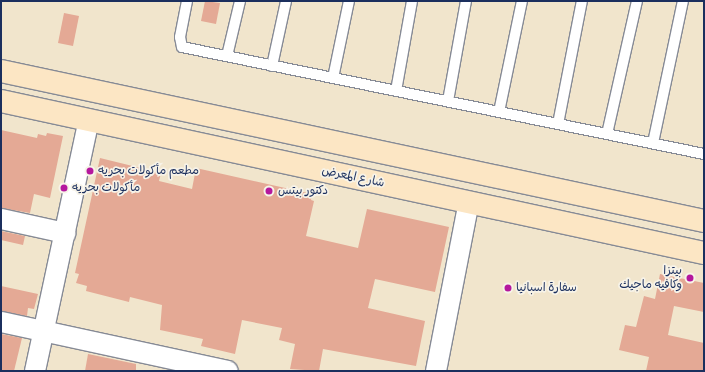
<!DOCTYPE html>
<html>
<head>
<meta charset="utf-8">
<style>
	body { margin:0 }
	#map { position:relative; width:705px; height:372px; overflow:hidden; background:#f1e5cc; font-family:Pangolin,"Playpen Sans Arabic",sans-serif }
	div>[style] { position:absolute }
	.building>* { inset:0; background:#e4a995 }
	.roads { filter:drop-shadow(1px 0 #868a95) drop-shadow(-1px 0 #868a95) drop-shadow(0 1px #868a95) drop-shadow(0 -1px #868a95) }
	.service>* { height:10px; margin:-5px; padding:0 5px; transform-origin:5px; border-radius:5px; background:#fff }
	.minor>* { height:20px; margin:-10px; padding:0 10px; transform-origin:10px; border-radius:10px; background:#fff }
	.secondary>* { height:22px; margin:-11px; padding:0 11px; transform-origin:11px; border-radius:11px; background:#fce6c4 }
	.dots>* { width:11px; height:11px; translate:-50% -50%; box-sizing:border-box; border:2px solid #f7f3e8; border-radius:50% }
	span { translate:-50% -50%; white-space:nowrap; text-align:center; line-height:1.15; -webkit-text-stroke:3.5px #f7f3e8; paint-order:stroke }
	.poi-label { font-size:12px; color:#1b2f5e }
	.left { translate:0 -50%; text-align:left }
	.right { translate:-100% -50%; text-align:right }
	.street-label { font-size:12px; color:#1b2f5e }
	.frame { position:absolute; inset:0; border:2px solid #1b2f5e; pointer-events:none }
</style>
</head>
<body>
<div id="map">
	<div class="building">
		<i style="clip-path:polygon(205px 1px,220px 3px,216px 24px,201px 21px)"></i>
		<i style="clip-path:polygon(64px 13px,79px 16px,73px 46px,58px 43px)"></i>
		<i style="clip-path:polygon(1px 130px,37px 138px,38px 134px,46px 136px,47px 133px,63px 136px,50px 198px,34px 194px,30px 213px,1px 208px)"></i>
		<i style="clip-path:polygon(100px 158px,161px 173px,159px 181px,192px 189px,196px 168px,312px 194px,311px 200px,314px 201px,306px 236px,358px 248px,367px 209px,449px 227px,435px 292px,375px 279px,368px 308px,425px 321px,416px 366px,323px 349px,319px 371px,290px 369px,295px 344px,279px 340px,282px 328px,242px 320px,235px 354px,201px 346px,203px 339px,160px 330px,162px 305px,130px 297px,129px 302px,86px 291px,87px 286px,76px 283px,79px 274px,75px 273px)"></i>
		<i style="clip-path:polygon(1px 231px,25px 236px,23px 245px,1px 240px)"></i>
		<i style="clip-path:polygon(660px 274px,704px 283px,704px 312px,674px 306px,668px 335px,704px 343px,704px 371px,646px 371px,649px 357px,619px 350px,625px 325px,636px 327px,644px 296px,655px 299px)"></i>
		<i style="clip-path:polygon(1px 286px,38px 294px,34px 309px,28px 308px,27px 316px,1px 311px)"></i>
		<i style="clip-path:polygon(1px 334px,22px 338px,14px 371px,1px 371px)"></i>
		<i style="clip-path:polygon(88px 354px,136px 364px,136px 371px,85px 371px)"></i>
	</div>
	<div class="roads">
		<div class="service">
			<i style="left:187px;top:1px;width:37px;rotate:101deg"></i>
			<i style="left:180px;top:37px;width:10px;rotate:79deg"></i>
			<i style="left:182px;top:47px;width:533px;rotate:11.58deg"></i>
			<i style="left:227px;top:56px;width:57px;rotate:-76.7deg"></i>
			<i style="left:272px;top:66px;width:66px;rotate:-77.8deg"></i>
			<i style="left:333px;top:78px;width:79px;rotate:-78.3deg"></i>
			<i style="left:396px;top:91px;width:91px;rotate:-79.9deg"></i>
			<i style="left:448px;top:101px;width:102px;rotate:-79.8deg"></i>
			<i style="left:499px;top:112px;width:113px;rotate:-78.3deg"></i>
			<i style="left:558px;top:124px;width:125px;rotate:-79deg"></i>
			<i style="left:607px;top:134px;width:136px;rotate:-77.3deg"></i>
			<i style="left:653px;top:143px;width:145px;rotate:-78.1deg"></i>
		</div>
		<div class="minor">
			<i style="left:1px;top:219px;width:66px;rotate:12.3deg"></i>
			<i style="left:1px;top:322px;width:232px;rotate:12.2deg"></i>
			<i style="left:35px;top:371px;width:257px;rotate:-77.9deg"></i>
			<i style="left:436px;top:371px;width:172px;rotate:-79deg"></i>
		</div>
		<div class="secondary">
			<i style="left:1px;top:71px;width:719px;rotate:12.04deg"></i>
			<i style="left:1px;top:101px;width:719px;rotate:12.2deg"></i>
		</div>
	</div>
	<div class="dots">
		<i style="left:90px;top:171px;background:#b5179e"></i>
		<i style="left:64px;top:188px;background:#b5179e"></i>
		<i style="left:269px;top:191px;background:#b5179e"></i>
		<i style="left:690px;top:278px;background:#b5179e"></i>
		<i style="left:508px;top:288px;background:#b5179e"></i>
	</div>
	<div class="poi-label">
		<span class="left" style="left:98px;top:171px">مطعم مأكولات بحريه</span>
		<span class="left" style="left:72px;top:188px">مأكولات بحريه</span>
		<span class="left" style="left:278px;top:191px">دكتور بيتس</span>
		<span class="right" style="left:682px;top:278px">بيتزا<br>وكافيه ماجيك</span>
		<span class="left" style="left:516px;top:288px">سفارة اسبانيا</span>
	</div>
	<div class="street-label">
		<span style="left:353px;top:177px;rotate:12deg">شارع المعرض</span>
	</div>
	<div class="frame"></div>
</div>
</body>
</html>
